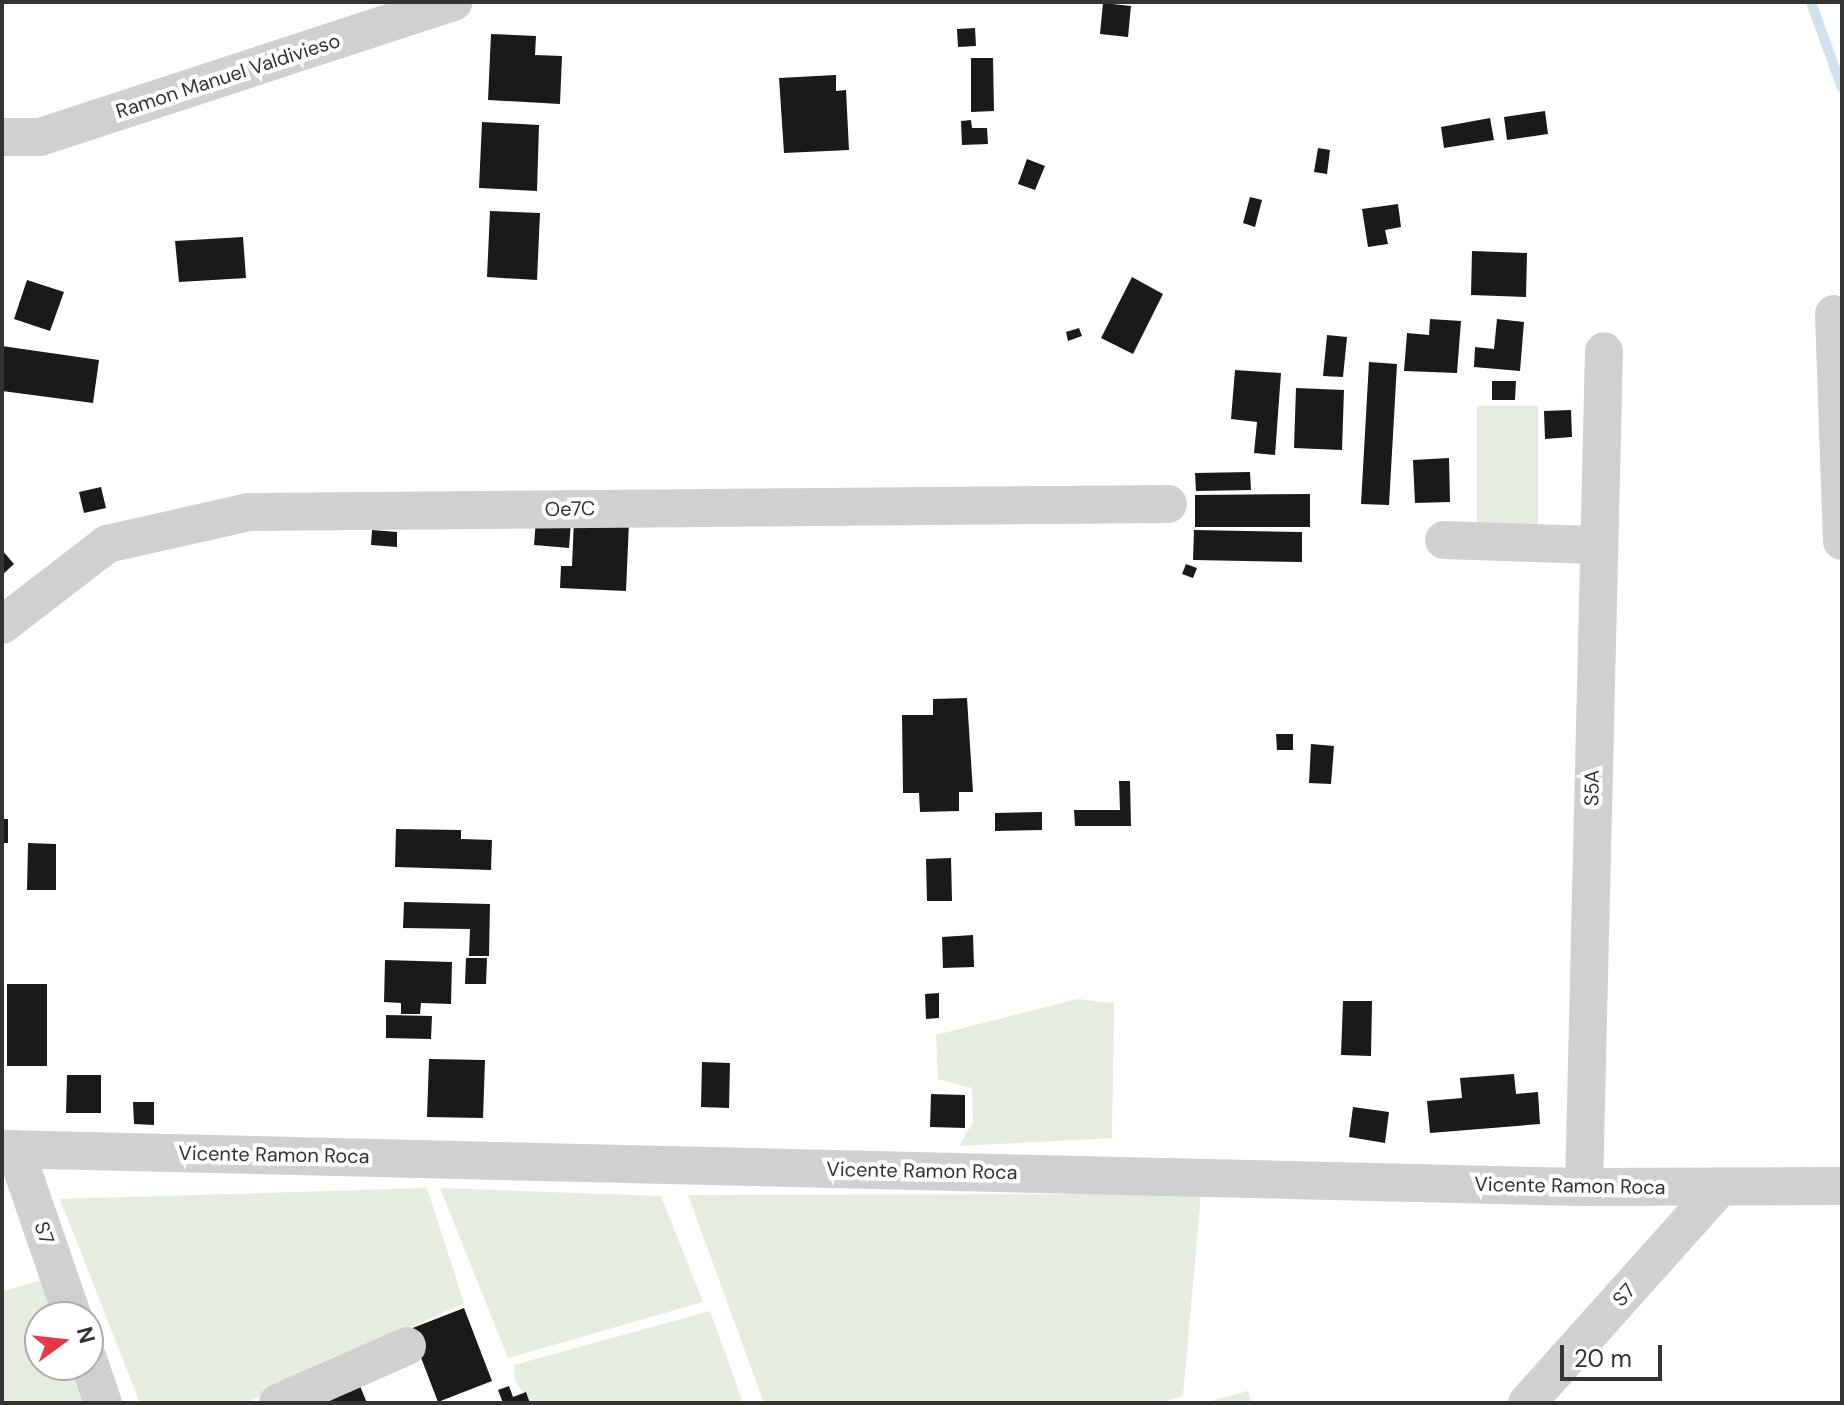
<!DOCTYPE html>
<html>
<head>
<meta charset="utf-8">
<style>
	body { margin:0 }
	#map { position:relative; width:1844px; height:1405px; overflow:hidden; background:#fff; font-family:"DM Sans",sans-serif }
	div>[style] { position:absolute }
	.green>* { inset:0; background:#e6ecdf }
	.stream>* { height:10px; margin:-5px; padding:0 5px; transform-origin:5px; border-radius:5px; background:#cfe2ee }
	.building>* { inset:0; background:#1a1a1a }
	.minor>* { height:38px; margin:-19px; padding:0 19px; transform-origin:19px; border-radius:19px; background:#d0d0d0 }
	span { translate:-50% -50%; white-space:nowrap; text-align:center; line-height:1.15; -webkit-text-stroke:8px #fff; paint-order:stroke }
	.street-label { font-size:20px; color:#333 }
	.frame { position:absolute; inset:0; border:4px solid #333; pointer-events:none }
	.north { position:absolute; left:24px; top:1301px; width:80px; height:80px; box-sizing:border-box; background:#fff; border:2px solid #adadad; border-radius:50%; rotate:75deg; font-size:22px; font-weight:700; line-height:32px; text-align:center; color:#333 }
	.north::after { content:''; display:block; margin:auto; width:28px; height:36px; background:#e63946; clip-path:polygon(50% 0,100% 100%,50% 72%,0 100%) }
	.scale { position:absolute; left:1560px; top:1345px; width:102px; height:36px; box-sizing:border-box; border:4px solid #333; border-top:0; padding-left:10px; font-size:24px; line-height:28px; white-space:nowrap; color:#333; -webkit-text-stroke:6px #fff; paint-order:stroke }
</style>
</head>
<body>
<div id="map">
	<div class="green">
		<i style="clip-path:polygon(1477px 406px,1538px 406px,1538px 534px,1477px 534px)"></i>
		<i style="clip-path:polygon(1077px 999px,1114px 1003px,1112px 1138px,959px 1146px,973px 1122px,972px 1088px,938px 1079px,936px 1035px)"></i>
		<i style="clip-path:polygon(427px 1188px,464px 1303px,245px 1403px,140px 1403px,60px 1199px)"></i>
		<i style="clip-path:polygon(440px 1188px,661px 1196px,703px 1302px,508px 1358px)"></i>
		<i style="clip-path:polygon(1201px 1194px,1183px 1396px,1158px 1403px,764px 1403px,688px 1195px)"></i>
		<i style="clip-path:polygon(43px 1280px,56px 1317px,40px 1317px,40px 1365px,72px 1365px,85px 1403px,2px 1403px,2px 1291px)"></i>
		<i style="clip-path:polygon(710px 1311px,743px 1403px,531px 1403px,515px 1381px,514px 1365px)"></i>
		<i style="clip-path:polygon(1248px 1391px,1252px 1403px,1203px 1403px,1204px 1403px)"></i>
	</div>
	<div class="stream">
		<i style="left:1811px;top:2px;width:91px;rotate:70.2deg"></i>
	</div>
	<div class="building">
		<i style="clip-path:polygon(1103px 3px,1131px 6px,1128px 37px,1100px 34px)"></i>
		<i style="clip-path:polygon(975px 28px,976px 46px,958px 47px,957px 29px)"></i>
		<i style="clip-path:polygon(491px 34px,536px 36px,535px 55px,562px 56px,560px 104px,488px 100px)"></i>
		<i style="clip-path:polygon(971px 58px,993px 58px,994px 111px,971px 112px)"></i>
		<i style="clip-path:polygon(836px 75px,836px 91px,846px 90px,849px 150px,784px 153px,779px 78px)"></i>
		<i style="clip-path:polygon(1545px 111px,1548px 134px,1507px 140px,1504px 117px)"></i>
		<i style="clip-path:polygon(1490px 118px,1494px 140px,1444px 148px,1441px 127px)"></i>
		<i style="clip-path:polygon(971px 120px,972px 128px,987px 128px,988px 144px,962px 145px,961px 121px)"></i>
		<i style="clip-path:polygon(482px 122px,539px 125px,537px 191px,479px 188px)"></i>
		<i style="clip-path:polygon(1318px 148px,1330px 150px,1327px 174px,1314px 172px)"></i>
		<i style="clip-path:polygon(1027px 159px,1045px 166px,1035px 190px,1018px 184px)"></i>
		<i style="clip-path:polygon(1250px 197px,1262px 200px,1255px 227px,1243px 223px)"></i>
		<i style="clip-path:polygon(1398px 204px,1401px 227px,1385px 230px,1388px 244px,1368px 247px,1362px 209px)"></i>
		<i style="clip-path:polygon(490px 211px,540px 213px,537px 280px,487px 277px)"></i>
		<i style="clip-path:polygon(243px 237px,246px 278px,179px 282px,175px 241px)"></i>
		<i style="clip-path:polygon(1472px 251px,1527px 253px,1526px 297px,1471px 295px)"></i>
		<i style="clip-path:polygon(1132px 277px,1163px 294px,1133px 354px,1101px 338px)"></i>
		<i style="clip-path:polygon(27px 280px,64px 292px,50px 331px,14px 319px)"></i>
		<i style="clip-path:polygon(1430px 319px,1461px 321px,1457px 373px,1404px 371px,1407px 333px,1429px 335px)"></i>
		<i style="clip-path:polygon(1497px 319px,1524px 322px,1520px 371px,1474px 367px,1475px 347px,1494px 349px)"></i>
		<i style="clip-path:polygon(1079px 328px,1082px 336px,1068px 341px,1066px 332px)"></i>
		<i style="clip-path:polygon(1327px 335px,1347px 337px,1343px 377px,1323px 376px)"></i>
		<i style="clip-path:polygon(2px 346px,99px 360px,93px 403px,2px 391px)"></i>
		<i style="clip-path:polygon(1369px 362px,1397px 364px,1389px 505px,1361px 504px)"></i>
		<i style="clip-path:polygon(1235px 370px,1281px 373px,1275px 455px,1254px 453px,1257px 422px,1231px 419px)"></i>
		<i style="clip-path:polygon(1492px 381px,1516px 381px,1515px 400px,1492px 400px)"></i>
		<i style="clip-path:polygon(1296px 388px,1344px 390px,1342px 450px,1294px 448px)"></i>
		<i style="clip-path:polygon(1571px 410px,1572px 437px,1545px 439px,1544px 411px)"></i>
		<i style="clip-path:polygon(1449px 458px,1450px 502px,1415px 503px,1413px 460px)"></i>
		<i style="clip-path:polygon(1250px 472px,1251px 490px,1196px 491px,1195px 473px)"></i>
		<i style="clip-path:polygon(101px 487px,106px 508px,84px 513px,79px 492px)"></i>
		<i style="clip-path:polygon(1310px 494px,1310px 527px,1195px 527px,1195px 495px)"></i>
		<i style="clip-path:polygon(536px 519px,571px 522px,569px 548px,534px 545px)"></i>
		<i style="clip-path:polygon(574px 519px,629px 522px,626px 591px,560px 588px,561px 566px,572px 566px)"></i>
		<i style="clip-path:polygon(372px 530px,397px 532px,397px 547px,371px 545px)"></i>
		<i style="clip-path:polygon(1194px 530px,1302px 532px,1302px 562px,1193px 560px)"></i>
		<i style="clip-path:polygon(2px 550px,14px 564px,2px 575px)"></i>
		<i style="clip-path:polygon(1186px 564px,1197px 568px,1193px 578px,1182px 574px)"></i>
		<i style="clip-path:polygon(967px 698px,973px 792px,959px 792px,959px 811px,920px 812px,919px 793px,903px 793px,902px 715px,933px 715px,933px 699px)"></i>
		<i style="clip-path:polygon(1276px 734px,1293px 734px,1293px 750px,1277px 750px)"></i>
		<i style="clip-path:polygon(1311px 744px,1334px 746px,1331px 784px,1309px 783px)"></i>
		<i style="clip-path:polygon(1119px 781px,1130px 781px,1131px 826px,1075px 826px,1074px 810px,1120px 810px)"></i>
		<i style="clip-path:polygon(1042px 812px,1042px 830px,995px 831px,995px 813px)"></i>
		<i style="clip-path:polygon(2px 819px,8px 819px,8px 843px,2px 843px)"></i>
		<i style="clip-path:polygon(396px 829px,461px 830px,461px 839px,492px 840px,491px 870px,395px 867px)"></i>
		<i style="clip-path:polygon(28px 843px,56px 844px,56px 890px,27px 890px)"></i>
		<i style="clip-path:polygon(951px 858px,952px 901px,927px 901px,926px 859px)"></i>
		<i style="clip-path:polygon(404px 902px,490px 904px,489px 956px,469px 956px,470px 929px,403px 928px)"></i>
		<i style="clip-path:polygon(973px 935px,974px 967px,943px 968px,942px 937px)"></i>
		<i style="clip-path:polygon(466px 958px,487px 958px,486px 984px,465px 984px)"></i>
		<i style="clip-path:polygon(385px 960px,452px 962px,451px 1004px,421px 1003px,420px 1014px,401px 1014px,401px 1003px,384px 1002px)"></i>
		<i style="clip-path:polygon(7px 984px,47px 984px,47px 1066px,7px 1066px)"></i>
		<i style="clip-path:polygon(939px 993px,939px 1018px,926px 1019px,925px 994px)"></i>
		<i style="clip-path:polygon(1343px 1001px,1372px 1001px,1371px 1056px,1341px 1055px)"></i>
		<i style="clip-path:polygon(386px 1015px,432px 1016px,431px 1039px,386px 1038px)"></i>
		<i style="clip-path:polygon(429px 1059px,485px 1060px,483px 1118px,427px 1117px)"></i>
		<i style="clip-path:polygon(702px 1062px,730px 1063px,729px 1108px,701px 1107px)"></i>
		<i style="clip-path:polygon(1514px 1074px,1516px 1094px,1538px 1092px,1540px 1124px,1430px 1133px,1427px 1101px,1462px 1098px,1460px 1078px)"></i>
		<i style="clip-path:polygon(67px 1075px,101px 1075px,101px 1113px,66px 1113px)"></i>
		<i style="clip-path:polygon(931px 1094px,965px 1095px,965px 1128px,930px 1127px)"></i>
		<i style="clip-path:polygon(133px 1102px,154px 1102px,154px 1125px,134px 1124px)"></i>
		<i style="clip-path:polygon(1353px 1107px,1389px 1112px,1385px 1143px,1349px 1137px)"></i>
		<i style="clip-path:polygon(464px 1308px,492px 1381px,438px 1402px,410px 1329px)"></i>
		<i style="clip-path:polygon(360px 1386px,367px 1403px,319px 1403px)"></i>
		<i style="clip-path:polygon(509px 1386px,513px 1397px,526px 1392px,530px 1403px,503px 1403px,498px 1390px)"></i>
	</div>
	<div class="minor">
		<i style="left:2px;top:137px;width:38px"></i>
		<i style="left:40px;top:137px;width:435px;rotate:-18.1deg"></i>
		<i style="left:1834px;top:314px;width:227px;rotate:88deg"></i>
		<i style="left:1444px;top:540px;width:152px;rotate:1.9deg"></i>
		<i style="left:2px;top:625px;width:133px;rotate:-37.6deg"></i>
		<i style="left:107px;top:544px;width:146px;rotate:-12.7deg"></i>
		<i style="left:249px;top:512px;width:919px;rotate:-0.5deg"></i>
		<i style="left:2px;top:1149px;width:1582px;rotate:1.38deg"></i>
		<i style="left:1584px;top:1187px;width:258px;rotate:-0.2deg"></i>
		<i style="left:15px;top:1149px;width:178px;rotate:71deg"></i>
		<i style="left:1584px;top:1187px;width:836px;rotate:-88.63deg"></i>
		<i style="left:88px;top:1359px;width:46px;rotate:71.2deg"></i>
		<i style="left:278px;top:1403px;width:141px;rotate:-23.8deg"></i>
		<i style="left:1527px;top:1403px;width:290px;rotate:-48.2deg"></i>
	</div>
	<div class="street-label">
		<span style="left:228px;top:76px;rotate:-18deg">Ramon Manuel Valdivieso</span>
		<span style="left:570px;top:509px;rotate:-1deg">Oe7C</span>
		<span style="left:1592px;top:788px;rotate:-89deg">S5A</span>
		<span style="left:274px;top:1155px;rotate:1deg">Vicente Ramon Roca</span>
		<span style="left:922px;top:1171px;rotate:1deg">Vicente Ramon Roca</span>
		<span style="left:1570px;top:1186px;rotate:1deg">Vicente Ramon Roca</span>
		<span style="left:44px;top:1233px;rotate:71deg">S7</span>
		<span style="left:1624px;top:1295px;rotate:-48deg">S7</span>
	</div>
	<div class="frame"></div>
	<div class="north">N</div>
	<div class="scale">20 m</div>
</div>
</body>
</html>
